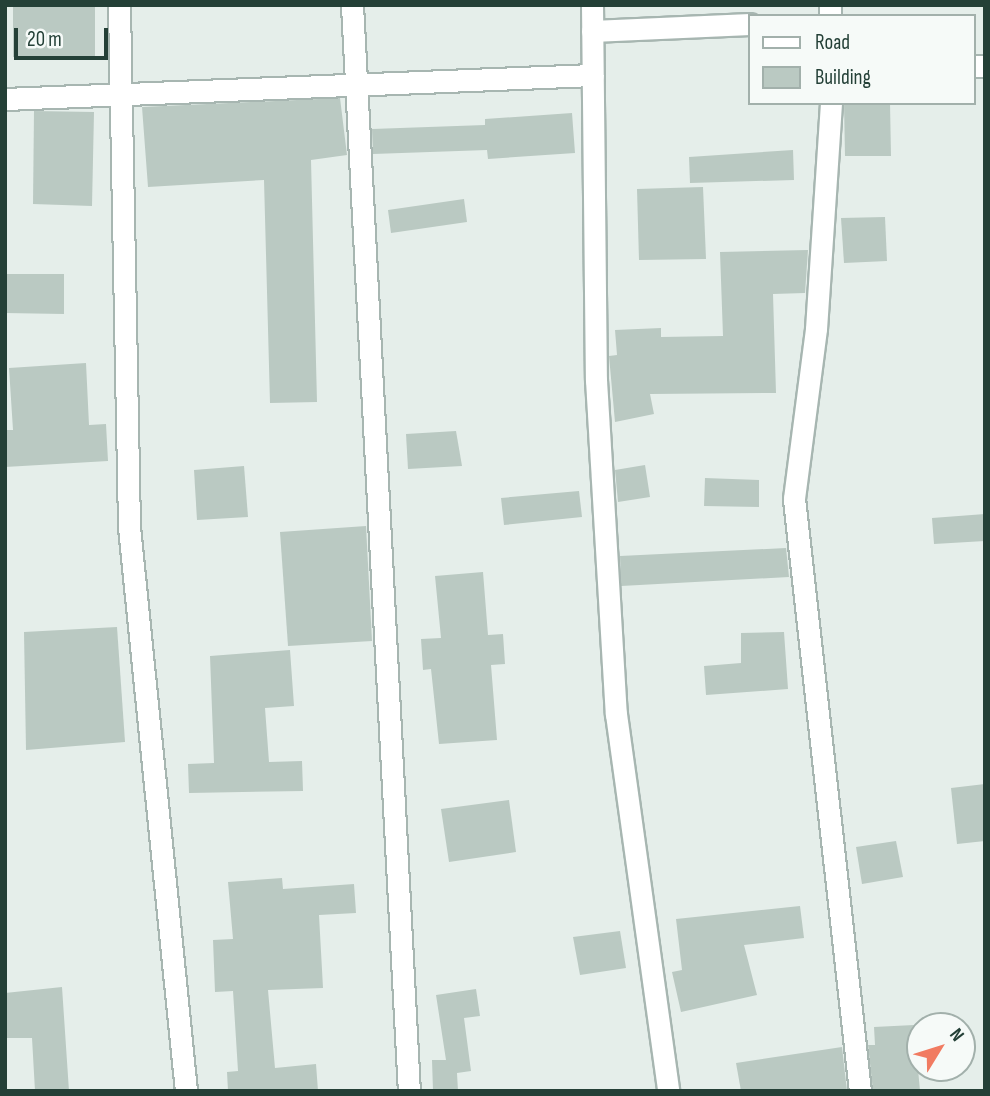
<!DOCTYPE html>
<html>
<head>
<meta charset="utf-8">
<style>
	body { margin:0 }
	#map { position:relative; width:990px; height:1096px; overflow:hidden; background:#e5eeea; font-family:"Sofia Sans Condensed",sans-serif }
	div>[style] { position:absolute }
	.building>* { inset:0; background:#bac9c2 }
	.roads { filter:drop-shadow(2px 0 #a7b6b1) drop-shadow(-2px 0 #a7b6b1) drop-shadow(0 2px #a7b6b1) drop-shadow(0 -2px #a7b6b1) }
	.minor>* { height:21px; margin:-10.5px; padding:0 10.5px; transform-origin:10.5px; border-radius:10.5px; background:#fff }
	span { translate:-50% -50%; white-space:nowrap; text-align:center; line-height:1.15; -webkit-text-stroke:7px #f6faf8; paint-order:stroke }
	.frame { position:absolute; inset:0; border:7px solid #244037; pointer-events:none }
	.legend { position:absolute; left:748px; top:14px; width:228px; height:91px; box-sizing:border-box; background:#f6faf8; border:2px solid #a2b0ab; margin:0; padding:9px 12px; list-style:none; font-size:21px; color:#244037 }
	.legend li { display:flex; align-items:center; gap:14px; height:35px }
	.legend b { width:35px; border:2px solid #a2b0ab }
	.north { position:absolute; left:906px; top:1012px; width:70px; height:70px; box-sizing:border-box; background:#f6faf8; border:2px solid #a2b0ab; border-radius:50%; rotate:52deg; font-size:19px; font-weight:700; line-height:28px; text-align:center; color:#244037 }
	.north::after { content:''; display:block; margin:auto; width:24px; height:32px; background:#f17b61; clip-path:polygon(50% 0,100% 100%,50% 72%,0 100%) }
	.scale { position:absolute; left:14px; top:28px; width:94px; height:32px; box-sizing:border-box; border:4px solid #244037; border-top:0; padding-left:9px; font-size:21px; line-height:24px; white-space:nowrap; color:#244037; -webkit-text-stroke:5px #f6faf8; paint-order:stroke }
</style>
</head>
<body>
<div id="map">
	<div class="building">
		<i style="clip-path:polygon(13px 5px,95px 5px,95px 57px,13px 57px)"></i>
		<i style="clip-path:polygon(340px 98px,347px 155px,311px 160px,317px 402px,270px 403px,264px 180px,148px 187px,142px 107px)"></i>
		<i style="clip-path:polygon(844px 103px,890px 103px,891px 156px,845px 156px)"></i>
		<i style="clip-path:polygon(34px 111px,94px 112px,92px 206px,33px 204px)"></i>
		<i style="clip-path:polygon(572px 113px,575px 153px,488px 159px,487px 150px,373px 154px,372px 129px,485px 125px,485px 119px)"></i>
		<i style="clip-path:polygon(793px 150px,794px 180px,690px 183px,689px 157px)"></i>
		<i style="clip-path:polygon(703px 187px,706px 259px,639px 260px,637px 189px)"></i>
		<i style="clip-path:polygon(464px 199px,467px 222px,391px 233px,388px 210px)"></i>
		<i style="clip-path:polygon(885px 217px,887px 261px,844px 263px,841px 218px)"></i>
		<i style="clip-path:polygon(808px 250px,805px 293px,773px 294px,776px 393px,650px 394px,654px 414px,615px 422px,609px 356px,617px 355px,615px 330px,661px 328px,661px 337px,723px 336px,720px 252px)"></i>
		<i style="clip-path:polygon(5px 274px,64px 274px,64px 314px,5px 313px)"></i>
		<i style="clip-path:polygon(86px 363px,89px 425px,106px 424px,108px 461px,5px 467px,5px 430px,13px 430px,9px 368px)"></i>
		<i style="clip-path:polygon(456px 431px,462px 466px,408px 469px,406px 434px)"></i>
		<i style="clip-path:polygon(645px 465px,650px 497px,618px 502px,615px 470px)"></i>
		<i style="clip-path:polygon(244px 466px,248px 517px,197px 520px,194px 470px)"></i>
		<i style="clip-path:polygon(705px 478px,759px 480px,759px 507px,704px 506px)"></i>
		<i style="clip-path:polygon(579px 491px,582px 517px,504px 525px,501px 498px)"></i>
		<i style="clip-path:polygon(985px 514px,985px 541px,934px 544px,932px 518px)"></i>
		<i style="clip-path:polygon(366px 526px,372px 641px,288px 646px,280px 532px)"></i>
		<i style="clip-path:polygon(786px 548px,789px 577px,621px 586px,620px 556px)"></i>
		<i style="clip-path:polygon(483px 572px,488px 635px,503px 634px,505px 664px,491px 665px,497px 740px,439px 744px,431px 669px,423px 670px,421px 639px,441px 638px,435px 576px)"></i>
		<i style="clip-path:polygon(117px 627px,125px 742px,26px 750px,24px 632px)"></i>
		<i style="clip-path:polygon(784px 632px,788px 689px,706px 695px,704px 666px,741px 663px,741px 633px)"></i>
		<i style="clip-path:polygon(290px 650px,294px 706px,265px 708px,269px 762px,302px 761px,303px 791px,189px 793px,188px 764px,214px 763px,210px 656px)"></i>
		<i style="clip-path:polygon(985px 784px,985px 841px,957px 844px,951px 788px)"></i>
		<i style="clip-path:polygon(509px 800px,516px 852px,449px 862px,441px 809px)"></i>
		<i style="clip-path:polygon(896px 841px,903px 877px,862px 884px,856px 847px)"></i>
		<i style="clip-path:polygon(282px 878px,283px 889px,354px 884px,356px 913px,319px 915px,323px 988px,268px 990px,275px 1068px,316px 1064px,318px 1091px,228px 1091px,227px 1072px,238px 1071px,233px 991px,215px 992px,213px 940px,233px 939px,228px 882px)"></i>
		<i style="clip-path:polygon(800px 906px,804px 938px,744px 945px,757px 995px,681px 1012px,672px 972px,682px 970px,676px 919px)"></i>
		<i style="clip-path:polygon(620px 931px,626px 968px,580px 975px,573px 937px)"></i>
		<i style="clip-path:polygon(62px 987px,69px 1091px,35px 1091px,32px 1038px,5px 1038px,5px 993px)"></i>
		<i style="clip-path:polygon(476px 989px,480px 1016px,464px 1018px,471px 1071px,457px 1073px,458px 1091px,433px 1091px,432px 1060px,446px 1060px,436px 995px)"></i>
		<i style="clip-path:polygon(914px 1025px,920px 1091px,873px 1091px,868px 1045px,875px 1045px,874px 1027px)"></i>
		<i style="clip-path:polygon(842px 1047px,847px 1091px,741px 1091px,736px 1063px)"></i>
	</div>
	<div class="roads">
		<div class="minor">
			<i style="left:119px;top:5px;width:522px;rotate:88.9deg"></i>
			<i style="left:129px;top:527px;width:567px;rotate:84.23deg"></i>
			<i style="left:352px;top:5px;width:1087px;rotate:87deg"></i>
			<i style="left:592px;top:5px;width:375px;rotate:89.4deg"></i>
			<i style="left:596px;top:380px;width:335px;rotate:86.6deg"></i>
			<i style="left:616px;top:714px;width:381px;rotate:82.1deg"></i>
			<i style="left:830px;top:5px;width:11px;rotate:90deg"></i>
			<i style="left:592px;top:31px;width:158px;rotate:-2.5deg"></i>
			<i style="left:974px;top:66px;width:11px"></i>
			<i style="left:5px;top:99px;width:588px;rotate:-2.34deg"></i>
			<i style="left:831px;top:103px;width:226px;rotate:93.8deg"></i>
			<i style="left:816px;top:329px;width:171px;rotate:97.4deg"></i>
			<i style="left:794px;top:499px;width:596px;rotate:83.64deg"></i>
		</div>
	</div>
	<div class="frame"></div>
	<ul class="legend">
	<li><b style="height:9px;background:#fff"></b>Road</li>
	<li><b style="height:19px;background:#bac9c2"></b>Building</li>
	</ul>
	<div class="north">N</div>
	<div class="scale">20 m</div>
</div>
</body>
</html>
